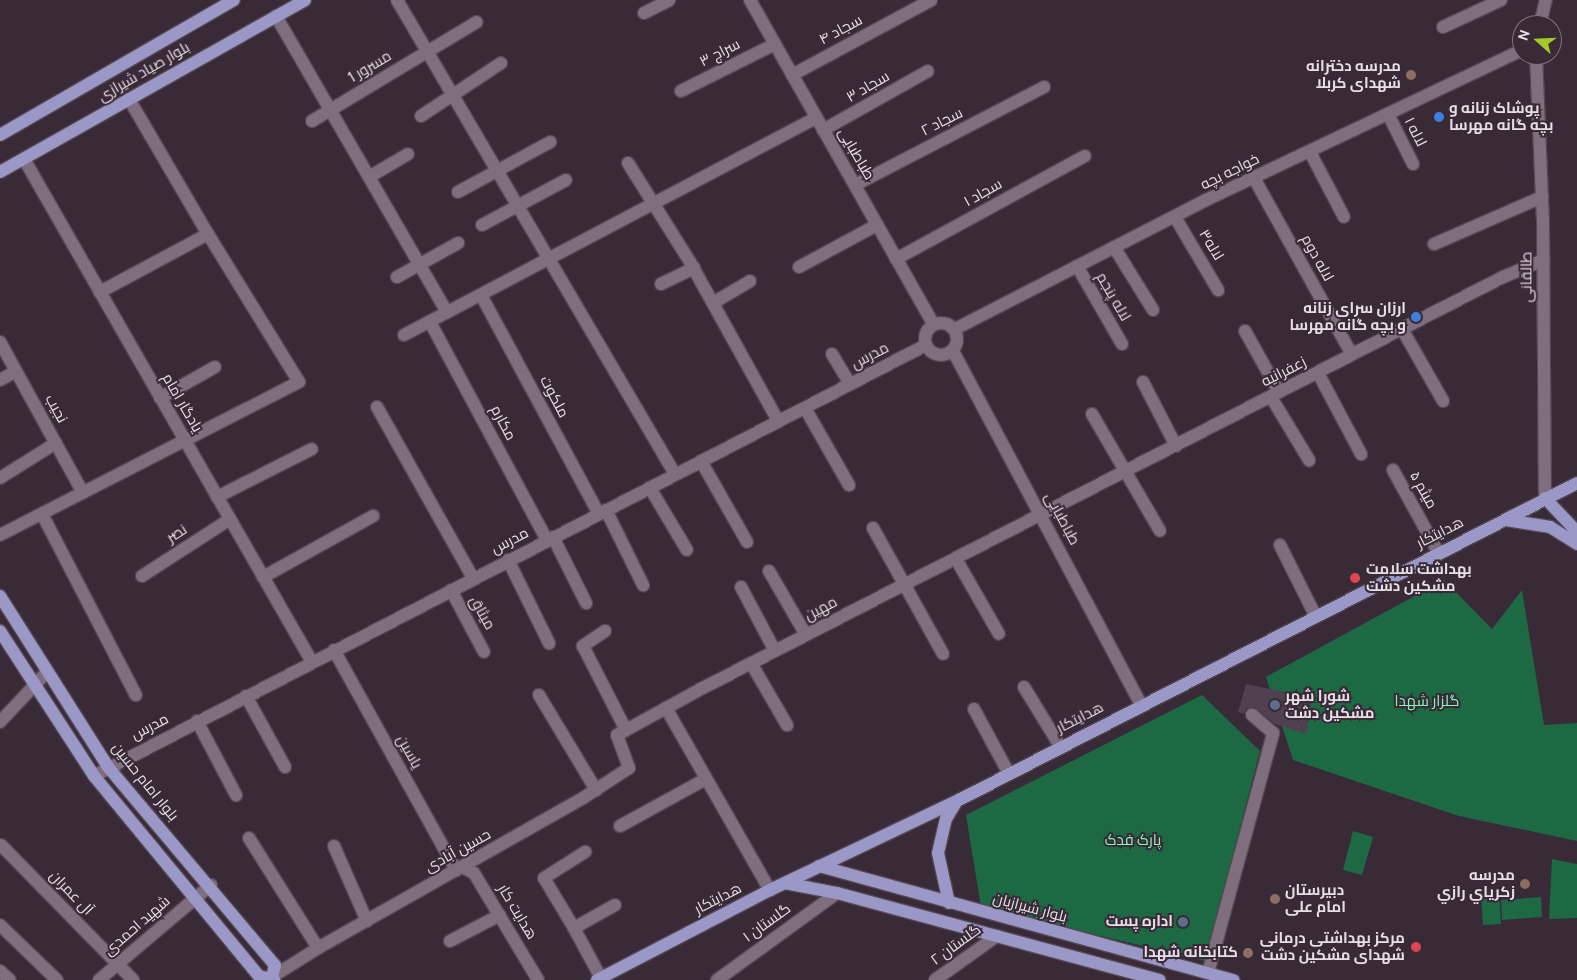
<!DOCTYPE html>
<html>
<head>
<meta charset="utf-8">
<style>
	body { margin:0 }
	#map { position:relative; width:1577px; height:980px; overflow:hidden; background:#392a38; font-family:Cabin,Cairo,sans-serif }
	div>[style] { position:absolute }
	.green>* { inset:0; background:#1c6943 }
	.building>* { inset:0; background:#504150 }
	.roads { filter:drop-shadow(1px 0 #544853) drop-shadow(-1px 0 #544853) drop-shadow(0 1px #544853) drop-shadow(0 -1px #544853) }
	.minor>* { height:12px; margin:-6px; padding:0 6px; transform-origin:6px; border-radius:6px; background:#7e6e7e }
	.minor>.ring { margin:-6px; padding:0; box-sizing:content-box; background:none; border:12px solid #7e6e7e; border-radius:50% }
	.major>* { height:12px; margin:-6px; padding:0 6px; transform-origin:6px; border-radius:6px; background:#9b98c8 }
	.dots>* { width:14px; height:14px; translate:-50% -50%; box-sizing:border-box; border:2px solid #392a38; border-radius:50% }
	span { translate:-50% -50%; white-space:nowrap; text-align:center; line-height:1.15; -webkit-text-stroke:4px #392a38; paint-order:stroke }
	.street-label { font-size:15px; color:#e7dee7 }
	.poi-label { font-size:15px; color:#e7dee7; font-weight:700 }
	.right { translate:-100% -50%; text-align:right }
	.left { translate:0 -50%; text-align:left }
	.park-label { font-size:15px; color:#87f7b8 }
	.north { position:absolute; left:1512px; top:15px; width:50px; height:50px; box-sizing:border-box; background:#392a38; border:1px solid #7f727e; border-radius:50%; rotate:290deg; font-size:14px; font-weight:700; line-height:20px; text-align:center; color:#e7dee7 }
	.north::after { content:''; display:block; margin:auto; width:18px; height:22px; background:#a2c928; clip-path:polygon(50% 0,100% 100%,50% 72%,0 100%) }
</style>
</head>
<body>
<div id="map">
	<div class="green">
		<i style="clip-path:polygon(1444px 580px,1492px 629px,1522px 590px,1544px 725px,1577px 723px,1577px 841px,1459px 816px,1293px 760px,1266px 677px)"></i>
		<i style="clip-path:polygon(1202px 695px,1260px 751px,1205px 961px,981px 907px,966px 815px)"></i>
		<i style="clip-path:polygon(1353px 831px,1373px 837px,1362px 875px,1343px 870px)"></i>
		<i style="clip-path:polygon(1552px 859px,1577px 864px,1577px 918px,1549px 919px)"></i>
		<i style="clip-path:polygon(1499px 893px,1501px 924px,1483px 925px,1481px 894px)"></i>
		<i style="clip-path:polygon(1541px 897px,1542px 917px,1502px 920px,1501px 900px)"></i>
	</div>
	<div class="building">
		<i style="clip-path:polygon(1246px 684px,1312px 698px,1306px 734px,1275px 724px,1254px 707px,1246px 709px,1244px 714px,1238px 712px)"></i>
	</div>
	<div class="roads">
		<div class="minor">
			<i style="left:397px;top:0;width:550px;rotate:59.61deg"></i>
			<i style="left:750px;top:0;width:372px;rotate:60.5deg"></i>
			<i style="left:644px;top:13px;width:28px;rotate:-27deg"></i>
			<i style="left:276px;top:16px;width:342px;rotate:60deg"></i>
			<i style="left:1540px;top:25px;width:26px;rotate:-77deg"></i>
			<i style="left:1443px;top:27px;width:64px;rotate:-25deg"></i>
			<i style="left:1536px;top:55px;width:166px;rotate:87.6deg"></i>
			<i style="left:1543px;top:221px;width:277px;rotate:89.6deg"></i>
			<i style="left:792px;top:75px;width:158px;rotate:-28.3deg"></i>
			<i style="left:681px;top:91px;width:105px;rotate:-26.6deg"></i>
			<i style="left:129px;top:99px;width:156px;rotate:59.7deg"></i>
			<i style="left:1388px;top:114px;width:56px;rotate:63.4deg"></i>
			<i style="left:421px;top:116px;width:96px;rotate:-33.5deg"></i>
			<i style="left:312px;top:121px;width:192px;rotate:-31deg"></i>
			<i style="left:823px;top:130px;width:120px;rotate:-29.3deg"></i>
			<i style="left:1310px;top:152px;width:73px;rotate:62.4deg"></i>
			<i style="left:24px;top:159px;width:580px;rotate:60.21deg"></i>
			<i style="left:628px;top:163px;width:117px;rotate:57.9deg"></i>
			<i style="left:690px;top:262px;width:182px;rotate:61deg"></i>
			<i style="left:369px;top:177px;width:45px;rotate:-30.5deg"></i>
			<i style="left:1254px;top:178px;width:202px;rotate:61deg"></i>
			<i style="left:855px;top:185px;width:213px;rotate:-27.4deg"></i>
			<i style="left:458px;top:192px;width:105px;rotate:-28.5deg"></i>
			<i style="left:1175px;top:217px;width:85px;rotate:59.5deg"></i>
			<i style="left:482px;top:225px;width:95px;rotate:-28.2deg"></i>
			<i style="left:1434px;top:244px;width:118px;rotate:-23.5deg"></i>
			<i style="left:1114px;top:247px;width:74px;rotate:58.2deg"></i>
			<i style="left:896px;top:259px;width:215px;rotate:-28.6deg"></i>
			<i style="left:1077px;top:266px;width:90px;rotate:60deg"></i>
			<i style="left:799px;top:267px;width:89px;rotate:-28.3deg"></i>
			<i style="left:397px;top:277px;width:70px;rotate:-29.1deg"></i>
			<i style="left:661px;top:284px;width:37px;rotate:-26deg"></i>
			<i style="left:481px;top:295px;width:249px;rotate:61.7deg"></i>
			<i style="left:713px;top:303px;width:43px;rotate:-30.7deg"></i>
			<i style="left:430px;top:322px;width:247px;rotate:61.8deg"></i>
			<i class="ring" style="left:925px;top:323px;width:20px;height:20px"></i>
			<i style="left:955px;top:329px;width:282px;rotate:-27.2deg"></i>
			<i style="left:1206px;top:200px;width:350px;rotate:-25.4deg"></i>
			<i style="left:1402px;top:329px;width:83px;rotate:60.3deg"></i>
			<i style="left:1245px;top:331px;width:70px;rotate:60.9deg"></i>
			<i style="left:404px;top:335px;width:466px;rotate:-27.8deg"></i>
			<i style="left:0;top:342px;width:172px;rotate:61.2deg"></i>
			<i style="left:953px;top:351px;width:400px;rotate:62deg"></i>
			<i style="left:832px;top:354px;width:35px;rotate:59deg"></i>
			<i style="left:1318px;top:373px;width:92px;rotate:62deg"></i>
			<i style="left:0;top:380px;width:18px;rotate:-29deg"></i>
			<i style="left:1143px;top:382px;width:72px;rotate:62.7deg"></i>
			<i style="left:1271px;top:397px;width:74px;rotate:58.9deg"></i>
			<i style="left:160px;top:398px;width:63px;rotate:-29.4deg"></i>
			<i style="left:377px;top:407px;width:196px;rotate:60.7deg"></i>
			<i style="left:805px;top:408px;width:89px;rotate:60.3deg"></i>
			<i style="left:1092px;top:414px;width:135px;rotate:59.8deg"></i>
			<i style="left:701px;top:461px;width:93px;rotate:60.4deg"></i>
			<i style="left:1393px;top:470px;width:94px;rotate:61.2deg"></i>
			<i style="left:0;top:478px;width:66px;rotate:-32deg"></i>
			<i style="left:650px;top:488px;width:72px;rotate:59.2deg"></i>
			<i style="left:217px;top:497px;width:106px;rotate:-26.8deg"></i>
			<i style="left:606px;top:510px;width:84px;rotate:63.7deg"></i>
			<i style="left:42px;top:514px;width:204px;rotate:62.6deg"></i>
			<i style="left:873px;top:528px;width:144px;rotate:60.9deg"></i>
			<i style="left:0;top:535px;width:336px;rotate:-27.1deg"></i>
			<i style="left:299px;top:382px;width:174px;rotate:-121.6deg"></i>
			<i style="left:208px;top:234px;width:123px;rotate:151.8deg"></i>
			<i style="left:553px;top:537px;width:74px;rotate:63.4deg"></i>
			<i style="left:1280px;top:545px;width:78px;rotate:63.4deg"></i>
			<i style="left:956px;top:559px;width:86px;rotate:60.2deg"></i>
			<i style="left:508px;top:560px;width:93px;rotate:63.7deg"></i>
			<i style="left:769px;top:571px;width:74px;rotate:60deg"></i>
			<i style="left:142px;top:576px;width:105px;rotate:-32.9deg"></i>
			<i style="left:263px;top:577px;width:126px;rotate:-29deg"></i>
			<i style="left:741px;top:587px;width:72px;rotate:62deg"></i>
			<i style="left:451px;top:590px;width:70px;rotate:62deg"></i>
			<i style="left:605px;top:631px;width:27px;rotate:146deg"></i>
			<i style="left:583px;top:646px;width:94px;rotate:62.9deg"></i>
			<i style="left:334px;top:650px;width:252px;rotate:61deg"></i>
			<i style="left:751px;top:663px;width:72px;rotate:59.9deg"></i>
			<i style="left:1024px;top:687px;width:69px;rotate:58.6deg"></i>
			<i style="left:539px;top:695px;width:111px;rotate:59deg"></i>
			<i style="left:246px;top:696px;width:81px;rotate:61.2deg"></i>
			<i style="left:666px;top:708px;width:210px;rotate:60.3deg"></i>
			<i style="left:974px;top:709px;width:72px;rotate:61.6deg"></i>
			<i style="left:197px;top:721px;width:84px;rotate:62.2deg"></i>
			<i style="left:0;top:722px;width:69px;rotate:-46.8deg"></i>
			<i style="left:94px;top:776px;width:937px;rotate:-27.39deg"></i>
			<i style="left:620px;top:826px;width:98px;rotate:-28.7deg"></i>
			<i style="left:249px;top:838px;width:130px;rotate:57.9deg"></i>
			<i style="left:1px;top:845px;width:189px;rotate:45.6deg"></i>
			<i style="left:334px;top:846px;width:82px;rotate:66.3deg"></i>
			<i style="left:462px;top:867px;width:13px;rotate:27deg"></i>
			<i style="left:474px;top:873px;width:125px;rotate:59.1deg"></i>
			<i style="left:0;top:925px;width:79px;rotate:44deg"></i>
			<i style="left:574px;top:928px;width:58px;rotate:-121deg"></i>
			<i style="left:544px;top:878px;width:49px;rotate:-32.4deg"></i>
			<i style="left:450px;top:941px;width:56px;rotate:-27.5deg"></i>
			<i style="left:0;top:971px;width:13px;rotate:42deg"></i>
			<i style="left:1208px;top:973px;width:249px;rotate:-74.8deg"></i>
			<i style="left:1273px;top:733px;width:28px;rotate:-139deg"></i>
			<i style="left:272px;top:977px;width:54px;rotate:-32.2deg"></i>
			<i style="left:318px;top:948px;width:305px;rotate:-29.5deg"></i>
			<i style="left:583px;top:798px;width:55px;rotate:-33.1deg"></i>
			<i style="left:629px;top:768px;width:35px;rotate:-110deg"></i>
			<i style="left:617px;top:735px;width:91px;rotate:-28.8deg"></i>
			<i style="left:697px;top:691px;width:904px;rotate:-27.19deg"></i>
			<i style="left:1501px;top:278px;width:46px;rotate:-23.2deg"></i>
			<i style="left:601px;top:978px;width:57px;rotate:-118.4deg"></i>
			<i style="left:574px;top:928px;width:47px;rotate:-29.3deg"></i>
			<i style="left:99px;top:980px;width:147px;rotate:-40.3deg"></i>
			<i style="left:717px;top:980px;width:148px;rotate:-35.9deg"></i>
			<i style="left:935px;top:980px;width:76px;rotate:-35.4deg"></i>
		</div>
		<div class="major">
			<i style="left:0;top:135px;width:270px;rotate:-30deg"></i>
			<i style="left:0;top:172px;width:350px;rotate:-29.4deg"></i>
			<i style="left:1545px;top:498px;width:47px;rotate:46.7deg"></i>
			<i style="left:1506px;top:520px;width:45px;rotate:9deg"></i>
			<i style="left:1550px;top:527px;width:32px;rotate:32deg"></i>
			<i style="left:0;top:596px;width:202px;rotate:57.7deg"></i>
			<i style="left:108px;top:767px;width:259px;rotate:49.9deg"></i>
			<i style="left:275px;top:965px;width:12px;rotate:104deg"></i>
			<i style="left:0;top:631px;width:173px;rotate:57deg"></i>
			<i style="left:94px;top:776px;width:259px;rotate:50.5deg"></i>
			<i style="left:259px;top:976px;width:16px;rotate:15deg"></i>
			<i style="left:819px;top:866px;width:430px;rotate:15.4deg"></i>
			<i style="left:785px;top:883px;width:53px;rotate:10.9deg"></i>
			<i style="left:837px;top:893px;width:334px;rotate:15.1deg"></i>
			<i style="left:949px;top:903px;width:51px;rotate:-102.4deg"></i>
			<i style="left:938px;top:853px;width:35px;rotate:-77deg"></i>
			<i style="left:946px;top:819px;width:21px;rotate:-59deg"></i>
			<i style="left:597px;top:980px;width:195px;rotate:-27.5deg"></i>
			<i style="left:770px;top:890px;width:207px;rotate:-25.5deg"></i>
			<i style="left:957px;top:801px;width:697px;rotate:-27.15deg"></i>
		</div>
	</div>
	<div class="dots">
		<i style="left:1411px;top:75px;background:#8d6e63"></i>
		<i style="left:1439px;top:117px;background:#3f7fe0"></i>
		<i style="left:1416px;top:317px;background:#3f7fe0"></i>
		<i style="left:1355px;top:578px;background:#e0444e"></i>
		<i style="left:1275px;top:705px;background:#5c6f8a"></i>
		<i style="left:1525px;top:884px;background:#8d6e63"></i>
		<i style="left:1275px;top:899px;background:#8d6e63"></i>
		<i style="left:1183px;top:922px;background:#5c6f8a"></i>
		<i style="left:1416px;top:947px;background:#e0444e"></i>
		<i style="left:1248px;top:953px;background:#8d6e63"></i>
	</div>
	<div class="street-label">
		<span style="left:841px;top:30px;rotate:-28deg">سجاد ۴</span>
		<span style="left:720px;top:53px;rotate:-27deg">سراج ۳</span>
		<span style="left:370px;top:67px;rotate:-31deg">مسرور 1</span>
		<span style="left:144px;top:72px;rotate:-30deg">بلوار صیاد شیرازی</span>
		<span style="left:868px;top:87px;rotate:-30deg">سجاد ۳</span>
		<span style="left:942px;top:122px;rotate:-27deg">سجاد ۲</span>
		<span style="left:1415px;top:132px;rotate:63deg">لاله ۱</span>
		<span style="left:856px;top:154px;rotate:60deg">طباطبایی</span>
		<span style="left:1230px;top:172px;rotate:-26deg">خواجه بچه</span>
		<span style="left:983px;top:193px;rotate:-29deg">سجاد ۱</span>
		<span style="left:1211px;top:245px;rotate:59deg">لاله۳</span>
		<span style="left:1317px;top:258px;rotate:61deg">لاله دوم</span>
		<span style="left:1527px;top:277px;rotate:-90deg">طالقانی</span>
		<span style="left:1113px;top:297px;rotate:60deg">لاله پنجم</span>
		<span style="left:870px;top:356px;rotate:-27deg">مدرس</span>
		<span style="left:1284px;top:372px;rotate:-27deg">زعفرانیه</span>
		<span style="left:554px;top:397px;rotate:62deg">ملکوت</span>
		<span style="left:182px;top:403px;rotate:60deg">یادگار امام</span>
		<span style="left:56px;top:409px;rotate:61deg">نجیب</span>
		<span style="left:503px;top:423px;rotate:62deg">مکارم</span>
		<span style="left:1423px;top:490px;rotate:61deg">میثم ۵</span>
		<span style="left:1062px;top:519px;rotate:62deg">طباطبایی</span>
		<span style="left:1440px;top:533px;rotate:-27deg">هدایتکار</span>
		<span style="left:177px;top:534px;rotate:-33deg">نصر</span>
		<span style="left:510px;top:541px;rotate:-27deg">مدرس</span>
		<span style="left:821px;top:609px;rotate:-27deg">مهین</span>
		<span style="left:482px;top:613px;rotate:61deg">میثاق</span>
		<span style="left:1080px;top:718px;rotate:-27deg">هدایتکار</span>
		<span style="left:150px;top:727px;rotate:-27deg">مدرس</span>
		<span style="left:409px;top:752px;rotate:61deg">یاسین</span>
		<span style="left:145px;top:782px;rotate:51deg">بلوار امام حسین</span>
		<span style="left:458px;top:851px;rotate:-29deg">حسین آبادی</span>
		<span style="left:71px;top:893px;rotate:46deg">آل عمران</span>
		<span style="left:718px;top:899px;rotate:-27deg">هدایتکار</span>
		<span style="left:1030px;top:908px;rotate:15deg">بلوار شیرازیان</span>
		<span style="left:517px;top:912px;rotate:59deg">هدایت کار</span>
		<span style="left:767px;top:923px;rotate:-36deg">گلستان ۱</span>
		<span style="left:137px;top:926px;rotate:-41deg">شهید احمدی</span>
		<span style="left:956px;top:945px;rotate:-36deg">گلستان ۲</span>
	</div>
	<div class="poi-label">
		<span class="right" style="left:1401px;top:75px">مدرسه دخترانه<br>شهدای کربلا</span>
		<span class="left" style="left:1449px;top:117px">پوشاک زنانه و<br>بچه گانه مهرسا</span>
		<span class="right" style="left:1406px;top:317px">ارزان سرای زنانه<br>و بچه گانه مهرسا</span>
		<span class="left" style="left:1366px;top:578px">بهداشت سلامت<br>مشکین دشت</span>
		<span class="left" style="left:1285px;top:705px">شورا شهر<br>مشکین دشت</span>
		<span class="right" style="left:1515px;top:884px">مدرسه<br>زكرياي رازي</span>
		<span class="left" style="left:1285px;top:899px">دبیرستان<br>امام علی</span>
		<span class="right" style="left:1173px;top:922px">اداره پست</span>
		<span class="right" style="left:1405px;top:947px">مرکز بهداشتی درمانی<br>شهدای مشکین دشت</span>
		<span class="right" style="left:1238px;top:953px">کتابخانه شهدا</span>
	</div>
	<div class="park-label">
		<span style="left:1427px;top:702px">گلزار شهدا</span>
		<span style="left:1133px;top:841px">پارک فدک</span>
	</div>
	<div class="north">N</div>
</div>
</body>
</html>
